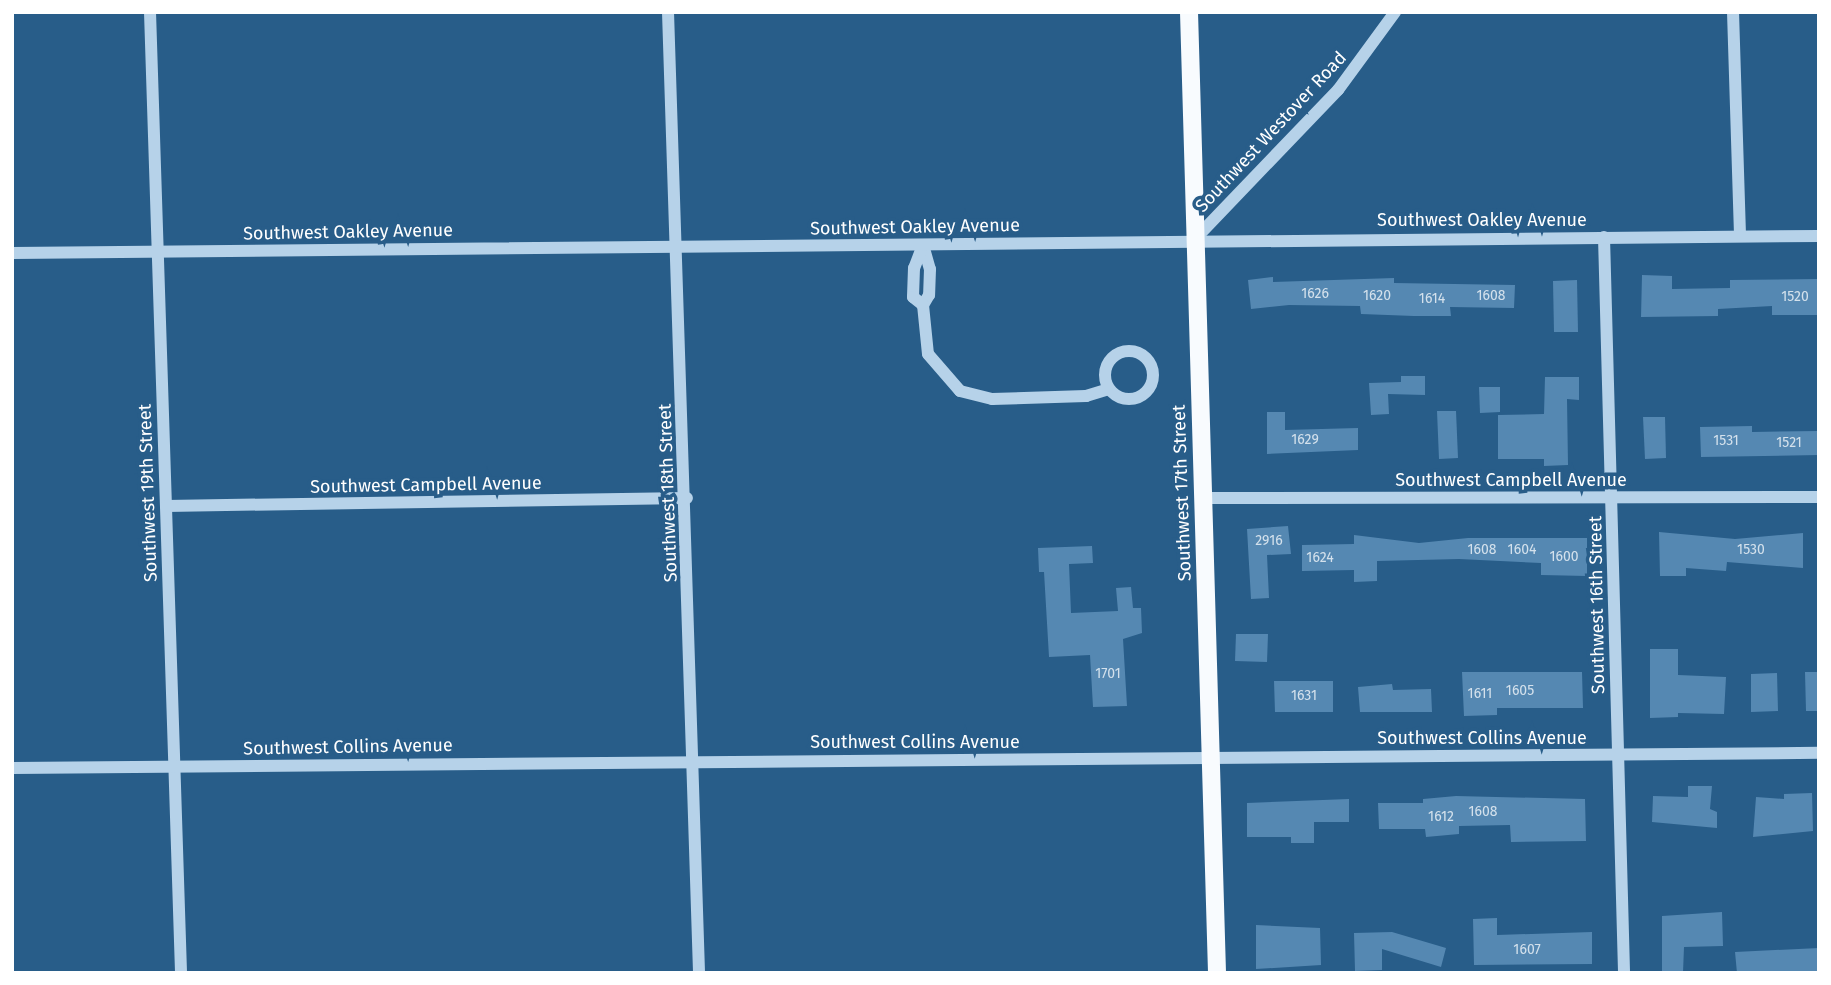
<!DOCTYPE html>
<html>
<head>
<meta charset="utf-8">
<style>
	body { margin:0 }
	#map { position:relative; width:1831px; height:985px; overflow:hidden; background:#285d89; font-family:"Fira Sans",sans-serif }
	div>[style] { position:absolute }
	.building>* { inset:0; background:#5588b2 }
	.minor>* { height:12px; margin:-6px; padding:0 6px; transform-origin:6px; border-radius:6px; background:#b6d2e9 }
	.minor>.ring { margin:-6px; padding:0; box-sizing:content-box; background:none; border:12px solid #b6d2e9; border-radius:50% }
	.major>* { height:18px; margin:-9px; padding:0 9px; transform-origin:9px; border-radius:9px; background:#f8fbfe }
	span { translate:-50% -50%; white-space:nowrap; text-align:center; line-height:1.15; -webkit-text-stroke:7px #285d89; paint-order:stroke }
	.number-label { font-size:14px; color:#d4e1ec }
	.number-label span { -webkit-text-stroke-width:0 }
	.street-label { font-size:18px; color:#fff }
	.frame { position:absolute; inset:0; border:14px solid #fff; pointer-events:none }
</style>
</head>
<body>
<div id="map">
	<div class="building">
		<i style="clip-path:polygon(1642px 275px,1672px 276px,1672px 289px,1730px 288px,1730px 280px,1819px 279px,1819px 315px,1772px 315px,1772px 306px,1718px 309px,1718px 316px,1641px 317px)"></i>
		<i style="clip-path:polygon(1273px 277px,1273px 282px,1394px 278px,1394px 283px,1515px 285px,1514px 308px,1450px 307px,1451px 316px,1414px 316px,1361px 314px,1360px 306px,1289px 305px,1251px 309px,1248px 280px)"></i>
		<i style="clip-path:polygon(1577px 280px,1578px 332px,1554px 332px,1553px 281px)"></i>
		<i style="clip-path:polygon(1401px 376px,1425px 376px,1425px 395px,1388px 394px,1389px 414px,1371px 415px,1369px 383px,1401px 382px)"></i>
		<i style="clip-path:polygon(1545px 377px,1579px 377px,1579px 400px,1567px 399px,1568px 465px,1544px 466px,1544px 459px,1498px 459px,1498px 415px,1544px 414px)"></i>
		<i style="clip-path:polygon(1479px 387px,1500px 387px,1500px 412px,1480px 413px)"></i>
		<i style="clip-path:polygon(1437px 411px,1456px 411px,1458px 458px,1439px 459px)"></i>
		<i style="clip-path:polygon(1267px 412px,1285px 412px,1285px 430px,1358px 428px,1358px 450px,1267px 454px)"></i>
		<i style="clip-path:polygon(1643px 417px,1665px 417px,1666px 458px,1645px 459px)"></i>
		<i style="clip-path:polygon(1752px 426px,1752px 432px,1819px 431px,1819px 455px,1701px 457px,1700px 427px)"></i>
		<i style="clip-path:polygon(1288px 526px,1291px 554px,1267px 555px,1269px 598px,1251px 599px,1247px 529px)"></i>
		<i style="clip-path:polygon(1659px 532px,1735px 539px,1803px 533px,1803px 568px,1727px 562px,1726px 571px,1686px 568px,1686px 576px,1660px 576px)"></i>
		<i style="clip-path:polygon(1354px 535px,1419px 543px,1468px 538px,1587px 538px,1587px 576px,1541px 575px,1541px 563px,1459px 559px,1377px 561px,1377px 581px,1354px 582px,1354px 570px,1302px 571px,1302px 545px,1354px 544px)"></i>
		<i style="clip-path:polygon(1092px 546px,1093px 563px,1069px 564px,1071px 613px,1118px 611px,1116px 588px,1131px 587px,1133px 608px,1141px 608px,1142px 633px,1123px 639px,1127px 706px,1093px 707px,1090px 655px,1049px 657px,1044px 572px,1039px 572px,1038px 548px)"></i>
		<i style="clip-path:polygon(1236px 634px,1268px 634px,1267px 662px,1235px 661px)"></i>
		<i style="clip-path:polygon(1650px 649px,1678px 649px,1678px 675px,1726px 677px,1724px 714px,1678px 713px,1678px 717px,1650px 718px)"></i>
		<i style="clip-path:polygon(1462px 672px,1582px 672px,1583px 708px,1497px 708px,1497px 715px,1464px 716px)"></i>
		<i style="clip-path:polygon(1805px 672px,1819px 672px,1819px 711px,1806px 711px)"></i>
		<i style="clip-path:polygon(1777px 673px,1778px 711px,1751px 712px,1751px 674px)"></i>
		<i style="clip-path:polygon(1274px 681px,1333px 681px,1333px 712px,1275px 712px)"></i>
		<i style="clip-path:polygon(1392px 684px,1393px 690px,1431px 689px,1432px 712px,1360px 712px,1358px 687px)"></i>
		<i style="clip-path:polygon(1688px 786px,1712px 786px,1710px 809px,1717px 812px,1717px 828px,1652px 822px,1653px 796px,1688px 797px)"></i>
		<i style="clip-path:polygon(1812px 793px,1813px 831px,1753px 837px,1756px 797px,1784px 799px,1784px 794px)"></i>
		<i style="clip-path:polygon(1456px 796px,1585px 799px,1586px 841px,1511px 842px,1510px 825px,1459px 826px,1459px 834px,1426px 837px,1425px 829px,1379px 829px,1378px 803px,1423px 803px,1423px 799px)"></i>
		<i style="clip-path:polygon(1349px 799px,1349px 822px,1314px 822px,1314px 843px,1291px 843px,1291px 837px,1247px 837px,1247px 803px)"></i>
		<i style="clip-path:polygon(1722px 912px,1723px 946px,1684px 947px,1683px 973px,1662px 973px,1662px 916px)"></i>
		<i style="clip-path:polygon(1497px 918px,1497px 935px,1592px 932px,1592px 964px,1474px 965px,1473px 919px)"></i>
		<i style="clip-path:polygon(1256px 925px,1320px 928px,1321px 965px,1256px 969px)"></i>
		<i style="clip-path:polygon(1392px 932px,1446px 948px,1441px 967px,1382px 949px,1382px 970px,1355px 971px,1354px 933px)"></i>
		<i style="clip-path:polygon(1819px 948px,1819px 973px,1737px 973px,1735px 952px)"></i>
	</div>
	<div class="minor">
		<i style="left:150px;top:12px;width:961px;rotate:88.15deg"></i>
		<i style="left:668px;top:12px;width:961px;rotate:88.15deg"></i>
		<i style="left:1733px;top:12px;width:224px;rotate:88.2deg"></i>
		<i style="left:1604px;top:237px;width:736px;rotate:88.44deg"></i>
		<i style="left:1195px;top:239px;width:207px;rotate:-46.2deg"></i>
		<i style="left:1338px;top:90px;width:97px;rotate:-53.8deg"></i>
		<i style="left:923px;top:245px;width:25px;rotate:74deg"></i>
		<i style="left:930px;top:269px;width:26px;rotate:92deg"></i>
		<i style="left:929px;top:295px;width:12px;rotate:121deg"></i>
		<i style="left:923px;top:305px;width:49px;rotate:84.2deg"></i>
		<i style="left:928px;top:354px;width:49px;rotate:49.1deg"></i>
		<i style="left:960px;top:391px;width:33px;rotate:14deg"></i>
		<i style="left:992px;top:399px;width:94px;rotate:-1.8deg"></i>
		<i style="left:1086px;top:396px;width:24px;rotate:-17deg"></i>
		<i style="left:923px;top:245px;width:25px;rotate:111deg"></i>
		<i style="left:914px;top:268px;width:29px;rotate:92deg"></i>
		<i style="left:913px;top:297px;width:13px;rotate:39deg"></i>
		<i style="left:12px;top:253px;width:1807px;rotate:-0.54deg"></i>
		<i class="ring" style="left:1105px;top:351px;width:36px;height:36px"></i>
		<i style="left:1203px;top:498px;width:616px;rotate:-0.09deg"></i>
		<i style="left:166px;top:506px;width:521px;rotate:-0.88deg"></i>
		<i style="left:12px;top:768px;width:1807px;rotate:-0.48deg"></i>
	</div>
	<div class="major">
		<i style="left:1189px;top:12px;width:961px;rotate:88.33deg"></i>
	</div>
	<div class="number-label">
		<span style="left:1315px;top:294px">1626</span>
		<span style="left:1377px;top:296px">1620</span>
		<span style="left:1491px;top:296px">1608</span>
		<span style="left:1795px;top:297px">1520</span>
		<span style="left:1432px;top:299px">1614</span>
		<span style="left:1305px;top:440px">1629</span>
		<span style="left:1726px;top:441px">1531</span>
		<span style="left:1789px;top:443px">1521</span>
		<span style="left:1269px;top:541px">2916</span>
		<span style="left:1482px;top:550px">1608</span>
		<span style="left:1522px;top:550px">1604</span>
		<span style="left:1751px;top:550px">1530</span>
		<span style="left:1564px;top:557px">1600</span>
		<span style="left:1320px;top:558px">1624</span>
		<span style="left:1108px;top:674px">1701</span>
		<span style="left:1520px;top:691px">1605</span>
		<span style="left:1480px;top:694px">1611</span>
		<span style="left:1304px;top:696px">1631</span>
		<span style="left:1483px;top:812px">1608</span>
		<span style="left:1441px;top:817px">1612</span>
		<span style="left:1527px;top:950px">1607</span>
	</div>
	<div class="street-label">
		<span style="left:1271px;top:132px;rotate:-47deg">Southwest Westover Road</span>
		<span style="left:1482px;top:220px">Southwest Oakley Avenue</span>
		<span style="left:915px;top:227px;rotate:-1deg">Southwest Oakley Avenue</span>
		<span style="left:348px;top:232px;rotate:-1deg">Southwest Oakley Avenue</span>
		<span style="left:1511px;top:480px">Southwest Campbell Avenue</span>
		<span style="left:426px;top:485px;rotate:-1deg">Southwest Campbell Avenue</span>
		<span style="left:148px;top:493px;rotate:-92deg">Southwest 19th Street</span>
		<span style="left:668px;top:493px;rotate:-92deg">Southwest 18th Street</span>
		<span style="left:1182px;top:493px;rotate:-92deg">Southwest 17th Street</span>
		<span style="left:1597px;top:605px;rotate:-91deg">Southwest 16th Street</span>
		<span style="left:1482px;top:738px">Southwest Collins Avenue</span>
		<span style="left:915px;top:742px">Southwest Collins Avenue</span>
		<span style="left:348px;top:747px;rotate:-1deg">Southwest Collins Avenue</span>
	</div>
	<div class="frame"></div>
</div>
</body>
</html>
